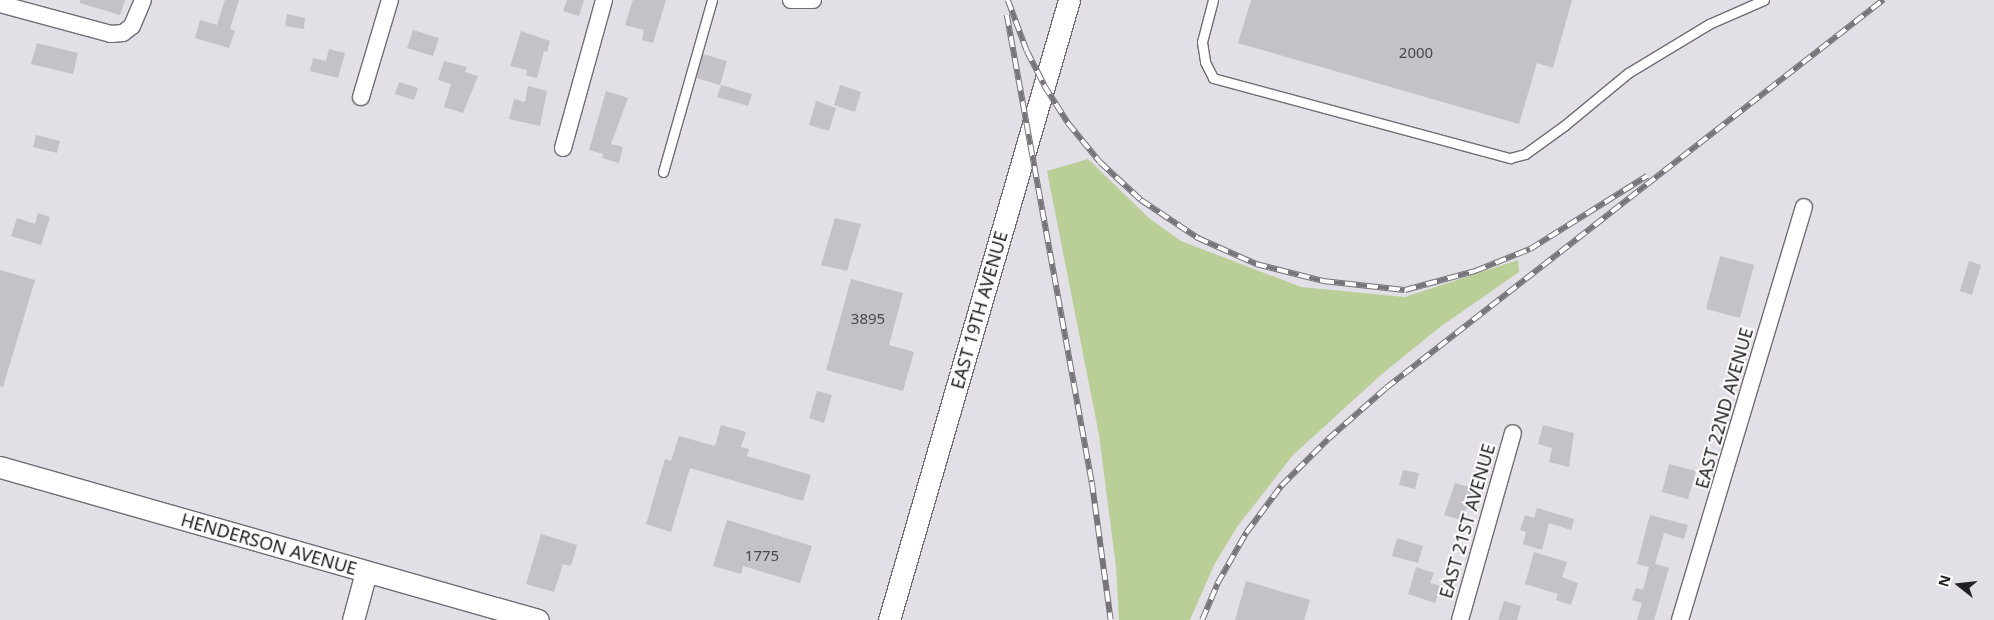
<!DOCTYPE html>
<html>
<head>
<meta charset="utf-8">
<style>
	body { margin:0 }
	#map { position:relative; width:1994px; height:620px; overflow:hidden; background:#e2dfe7; font-family:"Noto Sans",sans-serif }
	div>[style] { position:absolute }
	.green>* { inset:0; background:#bace97 }
	.building>* { inset:0; background:#c4c1c8 }
	.roads { filter:drop-shadow(1px 0 #6f6d73) drop-shadow(-1px 0 #6f6d73) drop-shadow(0 1px #6f6d73) drop-shadow(0 -1px #6f6d73) }
	.service>* { height:9px; margin:-4.5px; padding:0 4.5px; transform-origin:4.5px; border-radius:4.5px; background:#fff }
	.minor>* { height:16px; margin:-8px; padding:0 8px; transform-origin:8px; border-radius:8px; background:#fff }
	.tertiary>* { height:21px; margin:-10.5px; padding:0 10.5px; transform-origin:10.5px; border-radius:10.5px; background:#fff }
	.rail>* { height:5.5px; margin-top:-2.75px; transform-origin:0; background:repeating-linear-gradient(90deg,#fff 0 11px,#77757a 0 22px); box-sizing:border-box; border-block:1px solid #77757a }
	span { translate:-50% -50%; white-space:nowrap; text-align:center; line-height:1.15; -webkit-text-stroke:4px #fff; paint-order:stroke }
	.number-label { font-size:15px; color:#4a484c }
	.number-label span { -webkit-text-stroke-width:0 }
	.street-label { font-size:18px; color:#212022 }
	.north { position:absolute; left:1934px; top:560px; width:50px; height:50px; -webkit-text-stroke:4px #fff; paint-order:stroke; rotate:286deg; font-size:14px; font-weight:700; line-height:20px; text-align:center; color:#212022 }
	.north::after { content:''; display:block; margin:auto; width:18px; height:22px; background:#212022; clip-path:polygon(50% 0,100% 100%,50% 72%,0 100%) }
</style>
</head>
<body>
<div id="map">
	<div class="green">
		<i style="clip-path:polygon(1088px 159px,1149px 218px,1181px 241px,1301px 287px,1405px 297px,1518px 260px,1519px 272px,1440px 327px,1382px 374px,1293px 455px,1237px 527px,1214px 565px,1190px 620px,1119px 620px,1116px 567px,1099px 435px,1047px 171px)"></i>
	</div>
	<div class="building">
		<i style="clip-path:polygon(80px 0,125px 0,120px 15px,80px 3px)"></i>
		<i style="clip-path:polygon(225px 0,239px 0,230px 29px,235px 31px,229px 48px,195px 38px,200px 20px,217px 25px)"></i>
		<i style="clip-path:polygon(567px 0,584px 0,579px 16px,563px 11px)"></i>
		<i style="clip-path:polygon(633px 0,666px 0,653px 43px,642px 40px,644px 30px,625px 25px)"></i>
		<i style="clip-path:polygon(1251px 0,1572px 0,1553px 68px,1537px 63px,1519px 124px,1238px 43px)"></i>
		<i style="clip-path:polygon(287px 14px,305px 18px,304px 29px,285px 26px)"></i>
		<i style="clip-path:polygon(413px 30px,439px 38px,433px 56px,407px 48px)"></i>
		<i style="clip-path:polygon(521px 31px,550px 41px,547px 52px,544px 51px,537px 78px,526px 75px,527px 70px,510px 66px)"></i>
		<i style="clip-path:polygon(37px 43px,78px 53px,73px 74px,31px 64px)"></i>
		<i style="clip-path:polygon(329px 49px,345px 53px,338px 78px,310px 71px,313px 58px,326px 61px)"></i>
		<i style="clip-path:polygon(703px 54px,727px 61px,720px 85px,696px 78px)"></i>
		<i style="clip-path:polygon(444px 61px,467px 67px,465px 72px,478px 76px,463px 113px,444px 107px,451px 84px,438px 80px)"></i>
		<i style="clip-path:polygon(399px 82px,418px 88px,414px 100px,395px 94px)"></i>
		<i style="clip-path:polygon(721px 85px,752px 94px,748px 106px,717px 97px)"></i>
		<i style="clip-path:polygon(840px 85px,861px 92px,855px 112px,834px 105px)"></i>
		<i style="clip-path:polygon(528px 86px,547px 91px,540px 126px,509px 119px,514px 99px,525px 102px)"></i>
		<i style="clip-path:polygon(606px 91px,628px 98px,611px 144px,623px 147px,619px 163px,602px 158px,603px 154px,589px 150px)"></i>
		<i style="clip-path:polygon(816px 101px,836px 108px,829px 131px,809px 125px)"></i>
		<i style="clip-path:polygon(36px 135px,60px 141px,57px 153px,33px 147px)"></i>
		<i style="clip-path:polygon(38px 213px,50px 217px,41px 245px,11px 236px,17px 218px,35px 224px)"></i>
		<i style="clip-path:polygon(835px 218px,861px 224px,847px 271px,821px 265px)"></i>
		<i style="clip-path:polygon(1720px 256px,1754px 265px,1740px 318px,1706px 309px)"></i>
		<i style="clip-path:polygon(1969px 261px,1981px 265px,1972px 295px,1960px 291px)"></i>
		<i style="clip-path:polygon(0 270px,35px 280px,3px 387px,0 386px)"></i>
		<i style="clip-path:polygon(851px 279px,903px 293px,889px 345px,914px 352px,903px 391px,826px 370px)"></i>
		<i style="clip-path:polygon(817px 391px,832px 395px,824px 423px,809px 418px)"></i>
		<i style="clip-path:polygon(721px 425px,746px 432px,741px 447px,749px 449px,747px 456px,811px 475px,803px 501px,690px 468px,671px 532px,646px 524px,665px 459px,671px 461px,679px 436px,715px 446px)"></i>
		<i style="clip-path:polygon(1543px 425px,1574px 433px,1569px 467px,1549px 462px,1552px 448px,1538px 444px)"></i>
		<i style="clip-path:polygon(1669px 464px,1696px 471px,1688px 499px,1662px 492px)"></i>
		<i style="clip-path:polygon(1403px 470px,1419px 473px,1415px 489px,1399px 485px)"></i>
		<i style="clip-path:polygon(1455px 483px,1476px 489px,1461px 520px,1444px 515px)"></i>
		<i style="clip-path:polygon(1537px 508px,1574px 519px,1571px 530px,1549px 523px,1542px 550px,1523px 544px,1526px 532px,1520px 530px,1525px 515px,1534px 518px)"></i>
		<i style="clip-path:polygon(1650px 515px,1688px 525px,1684px 539px,1664px 533px,1655px 564px,1669px 568px,1654px 620px,1637px 620px,1642px 603px,1632px 600px,1636px 588px,1643px 590px,1649px 567px,1637px 564px)"></i>
		<i style="clip-path:polygon(727px 520px,812px 546px,800px 583px,743px 566px,741px 574px,713px 566px)"></i>
		<i style="clip-path:polygon(541px 534px,577px 545px,571px 566px,563px 564px,554px 592px,526px 584px)"></i>
		<i style="clip-path:polygon(1397px 538px,1423px 546px,1418px 563px,1392px 556px)"></i>
		<i style="clip-path:polygon(1534px 552px,1567px 562px,1562px 577px,1578px 583px,1571px 605px,1556px 600px,1558px 594px,1525px 584px)"></i>
		<i style="clip-path:polygon(1416px 567px,1434px 573px,1430px 583px,1441px 586px,1435px 603px,1408px 594px)"></i>
		<i style="clip-path:polygon(1246px 581px,1310px 600px,1304px 620px,1235px 620px)"></i>
		<i style="clip-path:polygon(1504px 601px,1521px 606px,1517px 620px,1498px 620px)"></i>
	</div>
	<div class="roads">
		<div class="service">
			<i style="left:1213px;top:0;width:43px;rotate:104.7deg"></i>
			<i style="left:1202px;top:42px;width:20px;rotate:81deg"></i>
			<i style="left:1205px;top:62px;width:18px;rotate:63deg"></i>
			<i style="left:1213px;top:78px;width:308px;rotate:15.1deg"></i>
			<i style="left:1510px;top:158px;width:16px;rotate:-15deg"></i>
			<i style="left:1525px;top:154px;width:49px;rotate:-35.9deg"></i>
			<i style="left:1565px;top:125px;width:82px;rotate:-39.5deg"></i>
			<i style="left:1628px;top:73px;width:95px;rotate:-31.2deg"></i>
			<i style="left:1709px;top:24px;width:60px;rotate:-23.6deg"></i>
			<i style="left:663px;top:172px;width:179px;rotate:-74.1deg"></i>
		</div>
		<div class="minor">
			<i style="left:791px;top:0;width:22px"></i>
			<i style="left:0;top:4px;width:115px;rotate:15.1deg"></i>
			<i style="left:111px;top:34px;width:12px;rotate:-5deg"></i>
			<i style="left:123px;top:33px;width:11px;rotate:-38deg"></i>
			<i style="left:132px;top:26px;width:28px;rotate:-67deg"></i>
			<i style="left:361px;top:97px;width:101px;rotate:-73.4deg"></i>
			<i style="left:563px;top:148px;width:154px;rotate:-74.5deg"></i>
			<i style="left:1460px;top:620px;width:194px;rotate:-74.2deg"></i>
			<i style="left:1680px;top:620px;width:431px;rotate:-73.3deg"></i>
		</div>
		<div class="tertiary">
			<i style="left:0;top:467px;width:559px;rotate:15.88deg"></i>
			<i style="left:353px;top:620px;width:50px;rotate:-74.8deg"></i>
			<i style="left:889px;top:620px;width:646px;rotate:-73.81deg"></i>
		</div>
	</div>
	<div class="rail">
		<i style="left:1008px;top:0;width:54px;rotate:69.6deg"></i>
		<i style="left:1027px;top:51px;width:38px;rotate:63deg"></i>
		<i style="left:1044px;top:85px;width:45px;rotate:57.7deg"></i>
		<i style="left:1068px;top:123px;width:50px;rotate:50.6deg"></i>
		<i style="left:1100px;top:162px;width:56px;rotate:42.8deg"></i>
		<i style="left:1141px;top:200px;width:69px;rotate:33.7deg"></i>
		<i style="left:1198px;top:238px;width:64px;rotate:24.1deg"></i>
		<i style="left:1256px;top:264px;width:69px;rotate:14.2deg"></i>
		<i style="left:1323px;top:281px;width:82px;rotate:6.3deg"></i>
		<i style="left:1405px;top:290px;width:73px;rotate:-15.2deg"></i>
		<i style="left:1475px;top:271px;width:59px;rotate:-21.8deg"></i>
		<i style="left:1530px;top:249px;width:138px;rotate:-32deg"></i>
		<i style="left:1007px;top:15px;width:475px;rotate:79.7deg"></i>
		<i style="left:1092px;top:482px;width:139px;rotate:82.2deg"></i>
		<i style="left:1202px;top:620px;width:39px;rotate:-67deg"></i>
		<i style="left:1217px;top:584px;width:59px;rotate:-60.4deg"></i>
		<i style="left:1246px;top:533px;width:59px;rotate:-53.3deg"></i>
		<i style="left:1281px;top:486px;width:66px;rotate:-45deg"></i>
		<i style="left:1328px;top:439px;width:77px;rotate:-41.3deg"></i>
		<i style="left:1386px;top:388px;width:631px;rotate:-37.98deg"></i>
	</div>
	<div class="number-label">
		<span style="left:1416px;top:53px">2000</span>
		<span style="left:868px;top:319px">3895</span>
		<span style="left:762px;top:556px">1775</span>
	</div>
	<div class="street-label">
		<span style="left:979px;top:310px;rotate:-74deg">EAST 19TH AVENUE</span>
		<span style="left:1724px;top:408px;rotate:-74deg">EAST 22ND AVENUE</span>
		<span style="left:1467px;top:521px;rotate:-74deg">EAST 21ST AVENUE</span>
		<span style="left:269px;top:544px;rotate:16deg">HENDERSON AVENUE</span>
	</div>
	<div class="north">N</div>
</div>
</body>
</html>
